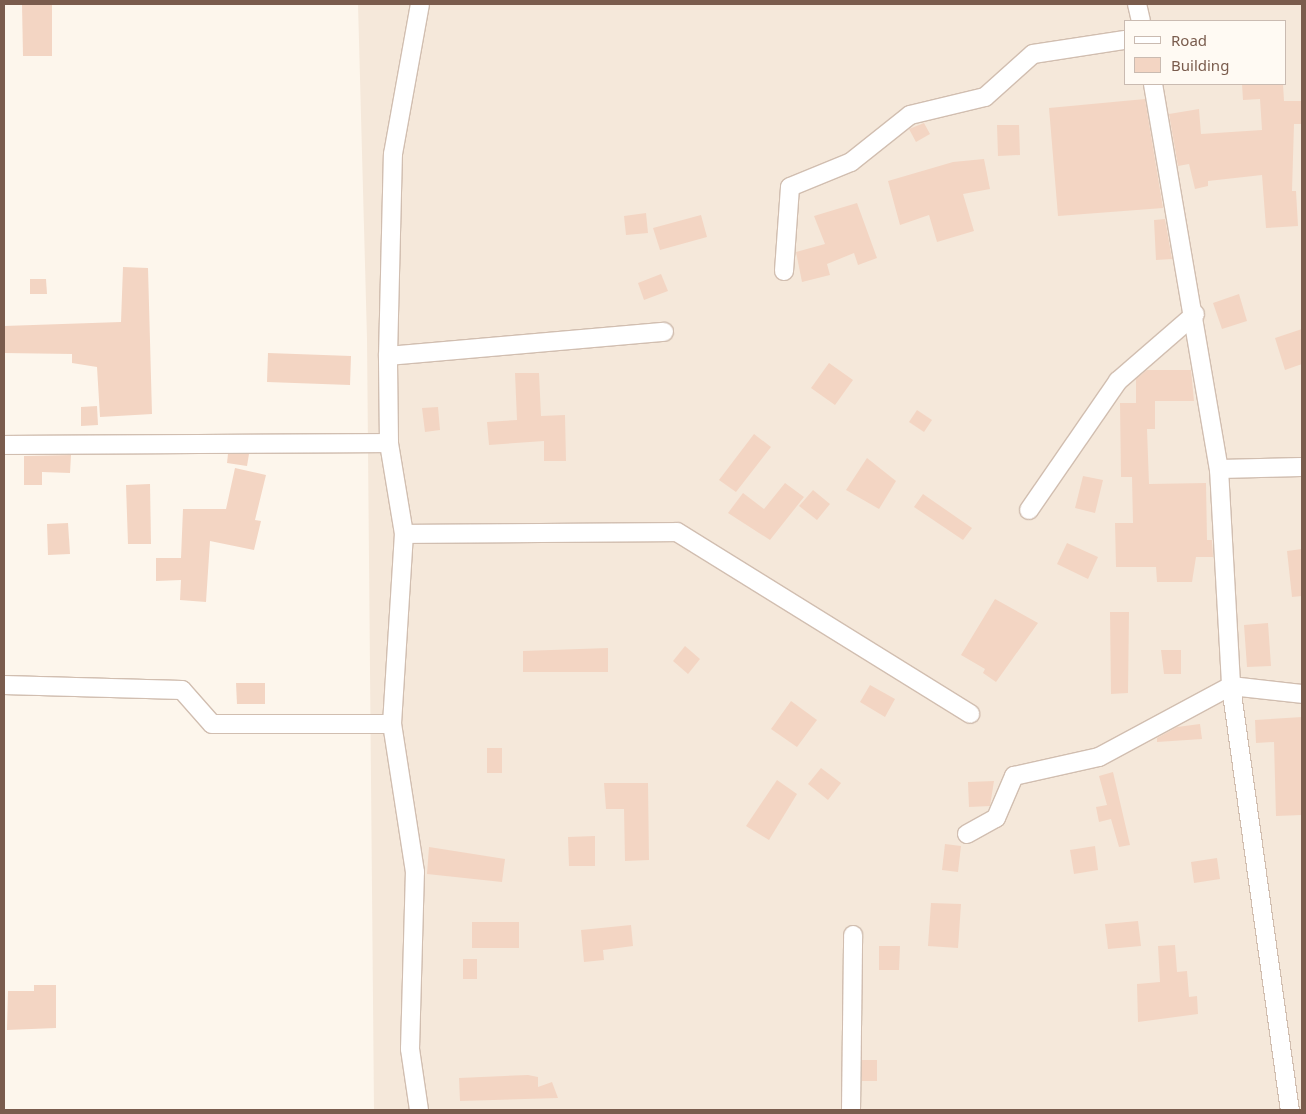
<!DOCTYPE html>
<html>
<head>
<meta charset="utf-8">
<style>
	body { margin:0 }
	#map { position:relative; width:1306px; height:1114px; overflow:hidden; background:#fdf6ec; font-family:"Noto Sans",sans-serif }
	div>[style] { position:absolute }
	.residential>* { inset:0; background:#f5e8da }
	.building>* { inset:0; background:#f3d5c3 }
	.roads { filter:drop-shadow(1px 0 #d1beb0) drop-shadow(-1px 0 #d1beb0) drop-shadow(0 1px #d1beb0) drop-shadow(0 -1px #d1beb0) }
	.street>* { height:18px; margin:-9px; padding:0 9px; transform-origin:9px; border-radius:9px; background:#fff }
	span { translate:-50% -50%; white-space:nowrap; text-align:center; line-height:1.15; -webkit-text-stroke:4px #fffaf3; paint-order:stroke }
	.frame { position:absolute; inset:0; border:5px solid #7a5c4d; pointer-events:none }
	.legend { position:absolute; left:1124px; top:20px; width:162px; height:65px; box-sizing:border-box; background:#fffaf3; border:1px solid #cabbb1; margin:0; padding:6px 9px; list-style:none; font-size:15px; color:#7a5c4d }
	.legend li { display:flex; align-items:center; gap:10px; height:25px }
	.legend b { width:25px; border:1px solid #cabbb1 }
</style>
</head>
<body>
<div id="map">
	<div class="residential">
		<i style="clip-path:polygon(evenodd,358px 4px,1302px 4px,1302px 1110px,374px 1110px,367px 339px,358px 4px,1125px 21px,1285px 21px,1285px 84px,1125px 84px,1125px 21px)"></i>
	</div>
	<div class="building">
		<i style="clip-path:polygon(22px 4px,52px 4px,52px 56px,23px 56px)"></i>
		<i style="clip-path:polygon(1242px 84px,1283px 84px,1284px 101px,1302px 101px,1302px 124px,1294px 124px,1292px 191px,1296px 191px,1298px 226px,1266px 228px,1262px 175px,1208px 181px,1208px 186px,1195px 189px,1189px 164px,1178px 166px,1169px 114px,1199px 109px,1201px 134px,1262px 130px,1260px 99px,1243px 100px)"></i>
		<i style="clip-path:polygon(1145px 99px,1163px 208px,1058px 216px,1049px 108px)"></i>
		<i style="clip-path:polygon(924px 123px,930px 134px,916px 142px,909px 129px)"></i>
		<i style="clip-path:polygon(997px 125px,1019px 125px,1020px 155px,998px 156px)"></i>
		<i style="clip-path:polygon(984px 159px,990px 189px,963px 194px,974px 231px,937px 242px,929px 215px,900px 225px,888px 181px,953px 162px)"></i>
		<i style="clip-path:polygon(857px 203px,877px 258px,858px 265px,854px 253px,827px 264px,830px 275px,802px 282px,796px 252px,825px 244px,814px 216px)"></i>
		<i style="clip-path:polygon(646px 213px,648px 233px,626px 235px,624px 216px)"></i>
		<i style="clip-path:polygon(701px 215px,707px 237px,660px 250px,653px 228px)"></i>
		<i style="clip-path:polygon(1165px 219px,1172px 259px,1156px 260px,1154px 220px)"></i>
		<i style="clip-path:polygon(123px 267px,148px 268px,152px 414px,100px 417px,97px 367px,72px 363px,72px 354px,4px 353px,4px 326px,121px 322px)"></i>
		<i style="clip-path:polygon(661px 274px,668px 291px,644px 300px,638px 283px)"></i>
		<i style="clip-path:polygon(30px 279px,46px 279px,47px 294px,30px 294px)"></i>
		<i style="clip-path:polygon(1239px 294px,1247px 321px,1222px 329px,1213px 303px)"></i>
		<i style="clip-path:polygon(1302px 329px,1302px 364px,1285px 370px,1275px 338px)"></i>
		<i style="clip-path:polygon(268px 353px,351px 356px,350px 385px,267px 382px)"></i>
		<i style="clip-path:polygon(829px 363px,853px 380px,835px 405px,811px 388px)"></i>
		<i style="clip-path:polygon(1147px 370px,1191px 370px,1194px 401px,1155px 401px,1155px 429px,1147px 429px,1149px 484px,1206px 483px,1207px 540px,1212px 540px,1213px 557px,1196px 557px,1192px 582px,1157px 582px,1156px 567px,1116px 567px,1115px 523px,1133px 523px,1132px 477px,1121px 477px,1120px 403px,1136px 403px,1136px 379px)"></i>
		<i style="clip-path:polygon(515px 373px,539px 373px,541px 416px,565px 415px,566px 461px,544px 461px,544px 441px,489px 445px,487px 422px,517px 420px)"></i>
		<i style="clip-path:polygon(97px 406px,98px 425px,81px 426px,81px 407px)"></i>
		<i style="clip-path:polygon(438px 407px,440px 430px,425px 432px,422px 408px)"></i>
		<i style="clip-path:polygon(917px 410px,932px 420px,924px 432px,909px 422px)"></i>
		<i style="clip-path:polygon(754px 434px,771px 447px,736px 492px,719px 480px)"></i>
		<i style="clip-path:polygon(228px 454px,249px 454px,247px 466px,227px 463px)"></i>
		<i style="clip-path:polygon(71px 455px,70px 473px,42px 472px,42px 485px,24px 485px,24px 456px)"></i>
		<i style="clip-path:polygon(867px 458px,896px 481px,879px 509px,846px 490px)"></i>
		<i style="clip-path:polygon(235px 468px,266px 475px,255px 520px,261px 521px,254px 550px,210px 541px,206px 602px,180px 600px,181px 580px,156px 581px,156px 558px,181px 558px,183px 509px,226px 509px)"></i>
		<i style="clip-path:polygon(1083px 476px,1103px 480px,1095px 513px,1075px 508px)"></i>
		<i style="clip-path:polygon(785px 483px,804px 497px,770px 540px,728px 513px,743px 493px,764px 509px)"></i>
		<i style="clip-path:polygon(150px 484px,151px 544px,128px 544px,126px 485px)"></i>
		<i style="clip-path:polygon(813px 490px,830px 504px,817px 520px,799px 506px)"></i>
		<i style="clip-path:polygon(923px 494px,972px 528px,963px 540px,914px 507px)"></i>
		<i style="clip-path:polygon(68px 523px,70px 554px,48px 555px,47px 524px)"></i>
		<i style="clip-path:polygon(1067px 543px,1098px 557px,1088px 579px,1057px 564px)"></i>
		<i style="clip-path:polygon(1302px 549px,1302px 596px,1292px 597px,1287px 551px)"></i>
		<i style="clip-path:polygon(995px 599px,1038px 623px,996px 682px,983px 673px,985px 669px,961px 655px)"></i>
		<i style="clip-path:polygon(1110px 612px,1129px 612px,1128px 693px,1111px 694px)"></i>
		<i style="clip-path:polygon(1268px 623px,1271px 666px,1247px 667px,1244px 625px)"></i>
		<i style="clip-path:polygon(685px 646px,700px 659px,688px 674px,673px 661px)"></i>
		<i style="clip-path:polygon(608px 648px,608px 672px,523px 672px,523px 651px)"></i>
		<i style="clip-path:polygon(1161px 650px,1181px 650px,1181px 674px,1164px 674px)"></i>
		<i style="clip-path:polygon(236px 683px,265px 683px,265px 704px,237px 704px)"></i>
		<i style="clip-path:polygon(870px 685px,895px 699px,885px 717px,860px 702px)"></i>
		<i style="clip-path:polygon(791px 701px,817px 720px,797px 747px,771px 729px)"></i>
		<i style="clip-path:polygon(1302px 717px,1302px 815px,1276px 816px,1274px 742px,1256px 743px,1255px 720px)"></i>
		<i style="clip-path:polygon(1200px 724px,1202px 739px,1157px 742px,1157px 738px,1177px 727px)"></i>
		<i style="clip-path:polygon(487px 748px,502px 748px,502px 773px,487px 773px)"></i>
		<i style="clip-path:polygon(821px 768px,841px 783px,828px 800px,808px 784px)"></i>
		<i style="clip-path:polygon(1113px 772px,1130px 845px,1119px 847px,1111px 819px,1099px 822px,1096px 807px,1107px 805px,1099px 776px)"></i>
		<i style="clip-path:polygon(777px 780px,797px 794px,769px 840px,746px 826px)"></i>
		<i style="clip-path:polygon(994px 781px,990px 806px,969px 807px,968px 782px)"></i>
		<i style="clip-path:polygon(604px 783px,648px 783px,649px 860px,625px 861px,624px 809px,606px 809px)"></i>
		<i style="clip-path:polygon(595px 836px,595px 866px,569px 866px,568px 837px)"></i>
		<i style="clip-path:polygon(945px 844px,961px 846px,958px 872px,942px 870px)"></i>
		<i style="clip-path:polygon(1095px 846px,1098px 870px,1074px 874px,1070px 850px)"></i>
		<i style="clip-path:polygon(429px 847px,505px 859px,502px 882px,427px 874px)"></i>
		<i style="clip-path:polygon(1217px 858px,1220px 879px,1194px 883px,1191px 862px)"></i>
		<i style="clip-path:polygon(931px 903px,961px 904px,958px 948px,928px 946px)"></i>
		<i style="clip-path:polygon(1138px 921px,1141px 946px,1108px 949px,1105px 924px)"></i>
		<i style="clip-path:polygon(472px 922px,519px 922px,519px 948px,472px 948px)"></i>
		<i style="clip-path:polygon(631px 925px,633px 946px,603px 950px,604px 960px,584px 962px,581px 930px)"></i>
		<i style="clip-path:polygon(1175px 945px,1177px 972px,1187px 971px,1189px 997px,1197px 996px,1198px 1014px,1138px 1022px,1137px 984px,1160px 982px,1158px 946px)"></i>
		<i style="clip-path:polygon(879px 946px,900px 946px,899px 970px,879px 970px)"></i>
		<i style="clip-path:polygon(463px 959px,477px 959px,477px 979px,463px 979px)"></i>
		<i style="clip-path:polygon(34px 985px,56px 985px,56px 1028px,7px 1030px,8px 991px,34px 991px)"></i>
		<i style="clip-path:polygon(862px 1060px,877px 1060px,877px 1081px,862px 1081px)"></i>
		<i style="clip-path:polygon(528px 1075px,538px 1077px,538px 1087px,552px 1082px,558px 1098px,460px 1101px,459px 1078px)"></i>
	</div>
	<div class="roads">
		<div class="street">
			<i style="left:1137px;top:4px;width:17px;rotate:77deg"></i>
			<i style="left:1153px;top:84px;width:391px;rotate:80.3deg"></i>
			<i style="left:1219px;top:469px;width:217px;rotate:86.8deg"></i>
			<i style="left:1231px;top:686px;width:428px;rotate:82.1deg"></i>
			<i style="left:784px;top:271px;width:84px;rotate:-85.9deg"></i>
			<i style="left:790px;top:187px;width:66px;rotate:-22.3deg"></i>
			<i style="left:851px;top:162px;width:75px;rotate:-38.5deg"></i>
			<i style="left:910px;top:115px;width:77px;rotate:-13.5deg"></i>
			<i style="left:985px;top:97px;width:64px;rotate:-41.9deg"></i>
			<i style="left:1033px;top:54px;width:93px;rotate:-8.7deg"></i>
			<i style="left:388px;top:356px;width:277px;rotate:-5deg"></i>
			<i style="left:4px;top:445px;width:385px;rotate:-0.3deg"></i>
			<i style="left:1219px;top:469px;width:83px;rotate:-1.4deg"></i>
			<i style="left:1029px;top:510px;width:157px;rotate:-55.4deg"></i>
			<i style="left:1118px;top:381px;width:102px;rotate:-41deg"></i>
			<i style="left:404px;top:534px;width:273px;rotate:-0.4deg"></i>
			<i style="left:677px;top:532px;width:345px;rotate:31.8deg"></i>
			<i style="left:4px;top:685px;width:178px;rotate:1.6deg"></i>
			<i style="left:182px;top:690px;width:45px;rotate:48.6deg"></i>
			<i style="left:212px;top:724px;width:180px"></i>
			<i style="left:967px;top:834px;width:33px;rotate:-29deg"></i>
			<i style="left:996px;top:818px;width:46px;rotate:-66.8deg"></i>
			<i style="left:1014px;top:776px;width:87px;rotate:-12.6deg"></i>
			<i style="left:1099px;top:757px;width:150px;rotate:-28.3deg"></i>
			<i style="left:1231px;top:686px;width:71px;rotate:6.4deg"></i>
			<i style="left:419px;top:1110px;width:62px;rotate:-98.4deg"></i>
			<i style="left:410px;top:1049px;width:177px;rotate:-88.4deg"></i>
			<i style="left:415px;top:872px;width:150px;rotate:-98.8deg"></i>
			<i style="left:392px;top:724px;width:190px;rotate:-86.4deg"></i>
			<i style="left:404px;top:534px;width:92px;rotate:-99.4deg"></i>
			<i style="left:389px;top:443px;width:87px;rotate:-90.7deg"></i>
			<i style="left:388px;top:356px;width:202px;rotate:-88.6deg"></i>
			<i style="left:393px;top:154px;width:152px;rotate:-79.8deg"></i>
			<i style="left:851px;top:1110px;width:175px;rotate:-89.3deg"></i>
		</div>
	</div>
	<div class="frame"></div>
	<ul class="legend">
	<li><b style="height:6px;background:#fff"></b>Road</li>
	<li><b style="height:14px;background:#f3d5c3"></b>Building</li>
	</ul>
</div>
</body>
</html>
